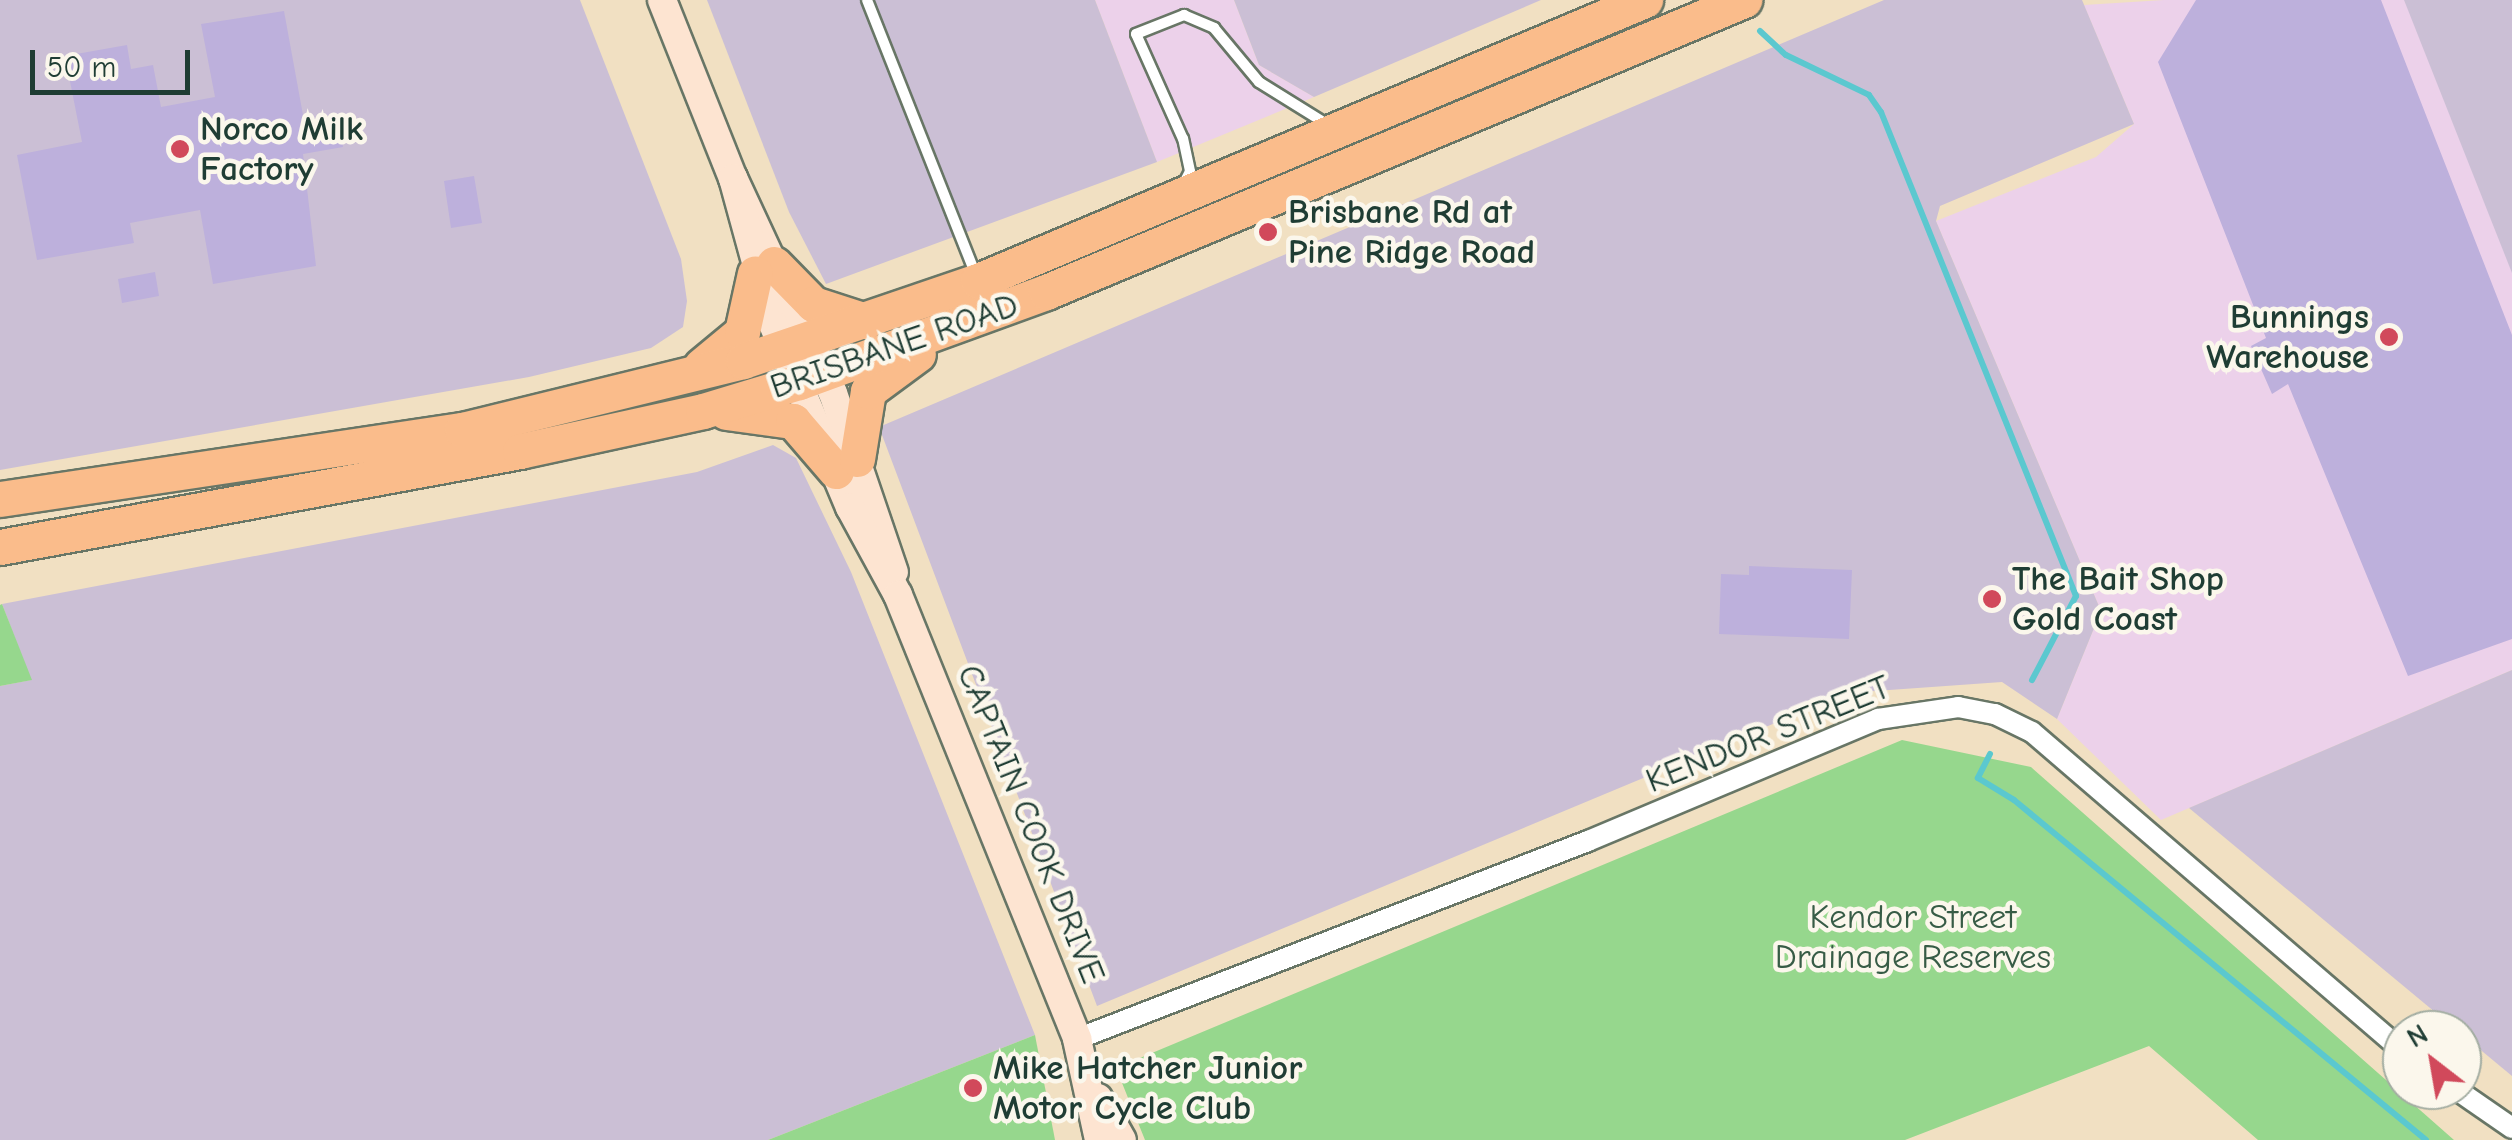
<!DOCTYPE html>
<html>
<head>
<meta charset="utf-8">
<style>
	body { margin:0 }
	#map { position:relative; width:2512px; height:1140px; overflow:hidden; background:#f1e0c2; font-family:"Comic Neue",sans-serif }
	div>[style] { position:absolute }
	.built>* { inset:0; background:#ecd1ea }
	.industrial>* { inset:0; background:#cbbfd5 }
	.green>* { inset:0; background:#96d78d }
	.stream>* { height:6px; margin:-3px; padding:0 3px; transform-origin:3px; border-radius:3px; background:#5bc8cf }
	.building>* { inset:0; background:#bdb0dc }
	.roads { filter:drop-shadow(2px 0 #687666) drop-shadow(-2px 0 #687666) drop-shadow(0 2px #687666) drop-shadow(0 -2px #687666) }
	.lane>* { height:10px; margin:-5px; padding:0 5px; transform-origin:5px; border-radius:5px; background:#fff }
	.street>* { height:20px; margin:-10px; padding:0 10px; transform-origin:10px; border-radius:10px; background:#fff }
	.secondary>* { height:28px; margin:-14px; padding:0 14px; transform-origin:14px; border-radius:14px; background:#fde4d1 }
	.highway>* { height:35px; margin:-17.5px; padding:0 17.5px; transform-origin:17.5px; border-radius:17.5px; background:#fabc8b }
	.dots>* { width:28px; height:28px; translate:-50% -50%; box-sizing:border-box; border:5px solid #fbf7ec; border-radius:50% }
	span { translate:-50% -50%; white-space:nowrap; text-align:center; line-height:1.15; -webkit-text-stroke:9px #fbf7ec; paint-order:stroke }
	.poi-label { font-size:35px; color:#1f3d34; font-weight:700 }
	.left { translate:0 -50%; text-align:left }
	.right { translate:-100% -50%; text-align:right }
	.street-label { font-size:35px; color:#1f3d34 }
	.park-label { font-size:35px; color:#375c46 }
	.north { position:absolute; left:2382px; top:1010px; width:100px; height:100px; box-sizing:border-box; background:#fbf7ec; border:2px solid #a3ada2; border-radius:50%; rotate:329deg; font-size:28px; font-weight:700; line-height:40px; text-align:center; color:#1f3d34 }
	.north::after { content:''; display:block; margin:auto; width:35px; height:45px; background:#d1495b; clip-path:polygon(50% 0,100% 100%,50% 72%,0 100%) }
	.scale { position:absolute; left:30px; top:50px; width:160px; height:45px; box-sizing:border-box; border:5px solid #1f3d34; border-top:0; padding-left:12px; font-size:30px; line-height:35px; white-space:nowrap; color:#1f3d34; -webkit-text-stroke:8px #fbf7ec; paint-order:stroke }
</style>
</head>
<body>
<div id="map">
	<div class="built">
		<i style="clip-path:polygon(1095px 0,1234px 0,1259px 65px,1314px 97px,1157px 162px)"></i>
		<i style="clip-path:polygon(2164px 0,2406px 0,2512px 270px,2512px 670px,2161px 820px,2057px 719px,2101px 611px,1936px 221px,2096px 157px,2134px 124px,2084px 5px)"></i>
	</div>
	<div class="industrial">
		<i style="clip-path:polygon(0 0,580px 0,681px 259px,687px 301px,683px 327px,651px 348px,529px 377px,0 470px)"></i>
		<i style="clip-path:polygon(707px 0,1095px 0,1157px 162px,826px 284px,789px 212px)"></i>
		<i style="clip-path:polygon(1234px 0,1541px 0,1314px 97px,1259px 65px)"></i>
		<i style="clip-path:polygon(1884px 0,2082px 0,2134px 124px,1940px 206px,1936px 221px,2101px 611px,2057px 719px,2002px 682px,1847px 693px,1097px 1006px,879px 427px)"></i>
		<i style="clip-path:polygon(2404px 0,2512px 0,2512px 273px)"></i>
		<i style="clip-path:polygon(773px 445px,796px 458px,851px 572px,1035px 1035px,768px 1140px,0 1140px,0 686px,31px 680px,2px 604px,697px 472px)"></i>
		<i style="clip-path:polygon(2512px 670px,2512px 1076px,2189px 808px)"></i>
	</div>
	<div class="green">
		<i style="clip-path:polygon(2px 604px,32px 680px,0 686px,0 605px)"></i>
		<i style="clip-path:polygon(1902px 740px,2031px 767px,2454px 1140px,2258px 1140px,2149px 1046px,1905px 1140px,1145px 1140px,1116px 1068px)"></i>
		<i style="clip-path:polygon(1035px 1035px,1055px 1140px,768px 1140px)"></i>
	</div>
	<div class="stream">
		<i style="left:1760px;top:31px;width:35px;rotate:43deg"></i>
		<i style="left:1786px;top:55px;width:92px;rotate:25.7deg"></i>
		<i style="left:1869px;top:95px;width:21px;rotate:55deg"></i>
		<i style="left:1881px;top:112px;width:522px;rotate:68.06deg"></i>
		<i style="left:2076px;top:596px;width:95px;rotate:117.6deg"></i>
		<i style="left:1990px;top:754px;width:27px;rotate:117deg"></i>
		<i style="left:1978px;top:778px;width:42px;rotate:31.4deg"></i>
		<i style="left:2014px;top:800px;width:534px;rotate:39.53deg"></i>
	</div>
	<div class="building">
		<i style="clip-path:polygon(2196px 0,2381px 0,2512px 335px,2512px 639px,2408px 676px,2288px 384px,2272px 394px,2251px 346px,2266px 338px,2158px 62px)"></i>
		<i style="clip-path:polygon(284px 11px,305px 126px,338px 121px,343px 147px,303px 154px,316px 266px,213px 284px,200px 210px,130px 223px,134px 243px,37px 260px,17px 155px,82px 142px,65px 56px,127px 45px,131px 69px,153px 65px,161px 107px,215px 97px,201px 24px)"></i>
		<i style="clip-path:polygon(474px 176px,482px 223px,451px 228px,444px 181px)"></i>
		<i style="clip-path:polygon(155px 272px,159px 296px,122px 303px,118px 279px)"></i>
		<i style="clip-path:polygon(1749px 566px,1852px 570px,1849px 639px,1719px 634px,1721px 574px,1749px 575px)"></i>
	</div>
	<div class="roads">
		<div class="lane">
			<i style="left:867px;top:0;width:296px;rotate:68.4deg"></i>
			<i style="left:1184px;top:183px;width:13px;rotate:-63deg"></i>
			<i style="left:1190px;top:171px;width:33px;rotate:-102deg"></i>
			<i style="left:1183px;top:139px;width:115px;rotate:-114.1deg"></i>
			<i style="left:1136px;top:34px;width:52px;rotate:-21.6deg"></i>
			<i style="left:1184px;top:15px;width:33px;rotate:23deg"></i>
			<i style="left:1214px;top:28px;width:70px;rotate:50.2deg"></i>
			<i style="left:1259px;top:82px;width:81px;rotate:31.9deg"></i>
		</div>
		<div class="street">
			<i style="left:1077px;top:1039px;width:548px;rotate:-21.18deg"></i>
			<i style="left:1588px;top:841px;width:315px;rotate:-22.8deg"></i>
			<i style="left:1878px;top:719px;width:81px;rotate:-8.5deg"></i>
			<i style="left:1958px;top:707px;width:38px;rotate:11deg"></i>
			<i style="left:1995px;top:714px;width:41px;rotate:25.9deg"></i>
			<i style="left:2032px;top:732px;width:488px;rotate:40.7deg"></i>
			<i style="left:2457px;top:1090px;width:67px;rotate:34.6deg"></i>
		</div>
		<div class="secondary">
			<i style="left:662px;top:0;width:192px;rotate:68.3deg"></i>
			<i style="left:733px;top:178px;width:237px;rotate:65.1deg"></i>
			<i style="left:833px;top:393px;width:189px;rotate:71.2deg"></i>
			<i style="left:733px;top:178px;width:151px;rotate:74.7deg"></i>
			<i style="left:773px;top:324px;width:199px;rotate:67.2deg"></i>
			<i style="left:850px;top:507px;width:100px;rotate:61.4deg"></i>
			<i style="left:898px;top:595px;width:479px;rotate:68deg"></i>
			<i style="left:1077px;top:1039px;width:103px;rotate:77.7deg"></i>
			<i style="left:1098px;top:1098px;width:48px;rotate:60.3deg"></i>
		</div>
		<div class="highway">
			<i style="left:774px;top:264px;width:56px;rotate:45.7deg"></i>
			<i style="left:813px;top:304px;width:56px;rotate:17.8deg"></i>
			<i style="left:701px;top:366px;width:53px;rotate:-39.7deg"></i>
			<i style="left:742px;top:332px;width:60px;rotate:-77.6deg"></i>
			<i style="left:726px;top:412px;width:68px;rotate:7.7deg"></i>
			<i style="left:793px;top:421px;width:66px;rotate:49.3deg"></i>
			<i style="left:857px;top:459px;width:69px;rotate:-80.8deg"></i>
			<i style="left:868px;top:391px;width:62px;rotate:-36.5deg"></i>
			<i style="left:0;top:499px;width:467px;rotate:-8.5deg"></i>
			<i style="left:462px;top:430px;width:289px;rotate:-13.8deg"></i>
			<i style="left:743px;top:361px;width:248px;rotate:-18.8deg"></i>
			<i style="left:978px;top:281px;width:724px;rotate:-22.85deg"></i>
			<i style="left:0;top:547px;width:529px;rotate:-10.46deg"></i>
			<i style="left:520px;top:451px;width:187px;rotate:-12.3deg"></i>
			<i style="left:703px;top:411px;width:100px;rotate:-16.8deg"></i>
			<i style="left:799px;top:382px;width:263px;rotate:-20deg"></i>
			<i style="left:1046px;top:292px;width:757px;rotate:-22.7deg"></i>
		</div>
	</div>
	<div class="dots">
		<i style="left:180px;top:149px;background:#d1495b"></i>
		<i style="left:1268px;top:232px;background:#d1495b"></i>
		<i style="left:2389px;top:337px;background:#d1495b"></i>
		<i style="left:1992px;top:599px;background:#d1495b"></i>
		<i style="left:973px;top:1088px;background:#d1495b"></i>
	</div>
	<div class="poi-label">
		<span class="left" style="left:200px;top:149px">Norco Milk<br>Factory</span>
		<span class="left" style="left:1288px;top:232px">Brisbane Rd at<br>Pine Ridge Road</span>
		<span class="right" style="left:2369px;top:337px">Bunnings<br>Warehouse</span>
		<span class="left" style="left:2012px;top:599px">The Bait Shop<br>Gold Coast</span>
		<span class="left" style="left:993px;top:1088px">Mike Hatcher Junior<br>Motor Cycle Club</span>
	</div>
	<div class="street-label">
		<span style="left:894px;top:346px;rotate:-19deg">BRISBANE ROAD</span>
		<span style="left:1768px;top:734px;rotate:-22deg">KENDOR STREET</span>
		<span style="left:1031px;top:824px;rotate:68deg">CAPTAIN COOK DRIVE</span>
	</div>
	<div class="park-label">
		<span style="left:1913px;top:937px">Kendor Street<br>Drainage Reserves</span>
	</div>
	<div class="north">N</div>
	<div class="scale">50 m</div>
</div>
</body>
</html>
